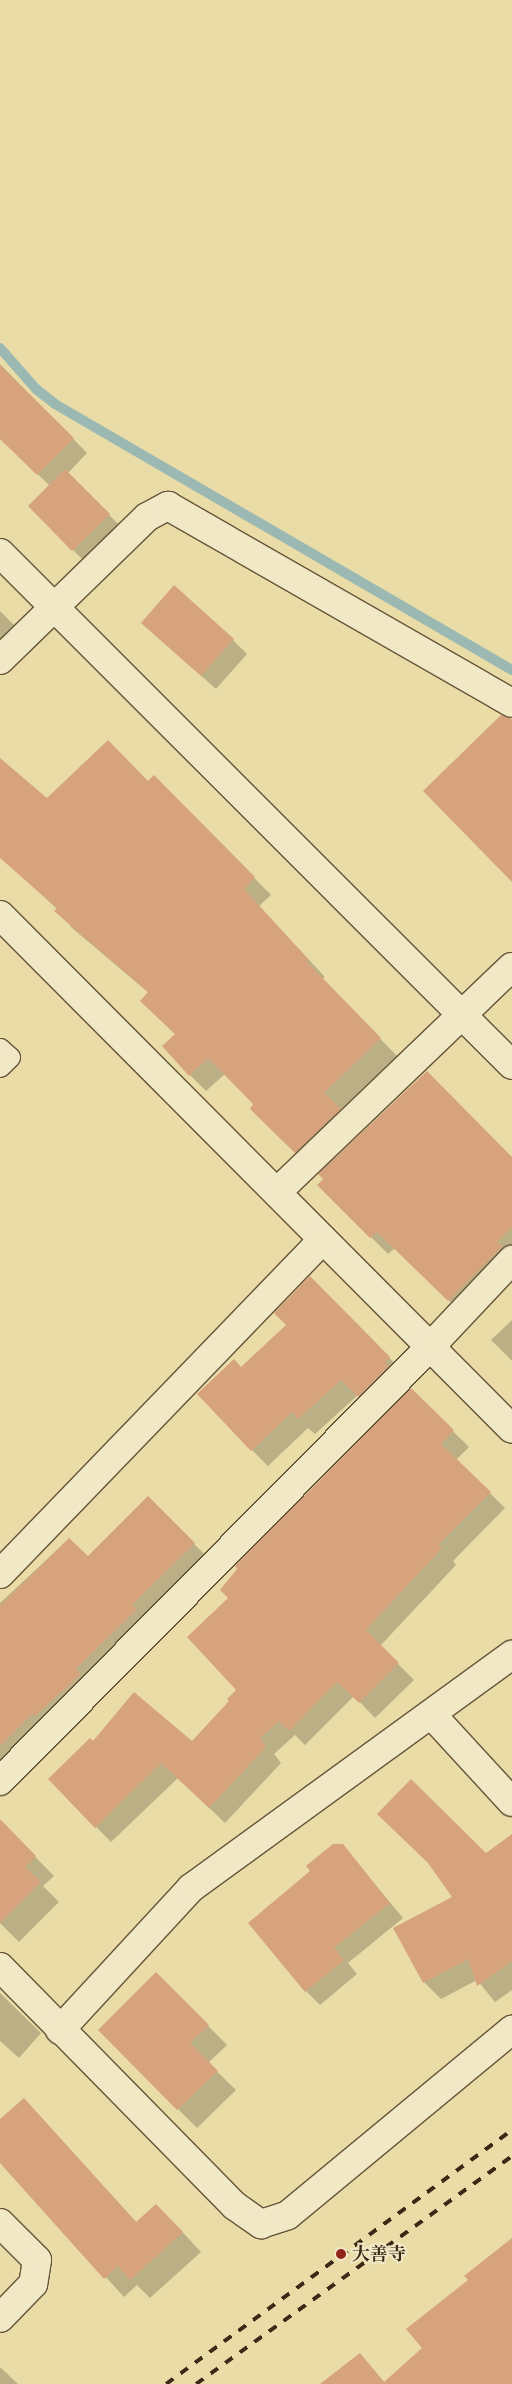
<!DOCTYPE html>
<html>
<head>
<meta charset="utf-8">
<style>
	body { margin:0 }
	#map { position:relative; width:512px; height:2384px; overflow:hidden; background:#eadca7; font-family:"IM FELL Great Primer","Noto Serif JP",serif }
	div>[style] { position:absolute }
	.shadow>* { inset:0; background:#0003 }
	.stream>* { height:10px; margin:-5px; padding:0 5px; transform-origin:5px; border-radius:5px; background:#9bb9b2 }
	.building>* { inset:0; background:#d7a37c }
	.roads { filter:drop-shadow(1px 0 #67553a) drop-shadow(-1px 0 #67553a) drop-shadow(0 1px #67553a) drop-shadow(0 -1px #67553a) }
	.lane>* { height:19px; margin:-9.5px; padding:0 9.5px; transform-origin:9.5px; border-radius:9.5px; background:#f1e8c6 }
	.street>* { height:28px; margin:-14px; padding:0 14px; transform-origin:14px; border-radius:14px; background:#f1e8c6 }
	.secondary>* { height:28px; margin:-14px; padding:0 14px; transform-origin:14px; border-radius:14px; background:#f1e8c6 }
	.rail>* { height:4px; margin-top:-2px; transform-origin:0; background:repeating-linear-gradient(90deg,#3b2816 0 9px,transparent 0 18px) }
	.dots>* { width:14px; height:14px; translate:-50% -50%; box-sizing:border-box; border:2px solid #f1e8c6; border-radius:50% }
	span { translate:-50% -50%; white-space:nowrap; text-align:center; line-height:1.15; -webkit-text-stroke:4px #f1e8c6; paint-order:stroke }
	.poi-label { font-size:18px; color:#3b2816; font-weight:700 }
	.left { translate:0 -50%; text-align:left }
</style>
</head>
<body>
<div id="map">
	<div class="shadow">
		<i style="clip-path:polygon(0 364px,87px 453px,68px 473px,123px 529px,87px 564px,29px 506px,50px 486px,0 437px)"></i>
		<i style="clip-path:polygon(0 611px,29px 640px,0 671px)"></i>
		<i style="clip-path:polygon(142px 623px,233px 640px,247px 654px,216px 689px)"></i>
		<i style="clip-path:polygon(0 760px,47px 799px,148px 782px,154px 777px,271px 895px,259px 906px,325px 977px,322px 979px,397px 1056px,340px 1110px,356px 1126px,313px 1168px,268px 1125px,255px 1104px,225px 1074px,206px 1091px,190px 1075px,176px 1035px,141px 1001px,149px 993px,72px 928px,57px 909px,2px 858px)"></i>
		<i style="clip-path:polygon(512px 1159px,512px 1271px,466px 1317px,395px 1248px,388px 1254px,319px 1185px)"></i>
		<i style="clip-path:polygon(310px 1278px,406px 1375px,375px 1413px,358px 1395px,315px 1434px,308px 1428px,268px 1466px,252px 1450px,241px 1369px,288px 1325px)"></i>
		<i style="clip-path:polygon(512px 1320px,512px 1361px,491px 1340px)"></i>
		<i style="clip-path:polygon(411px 1390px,469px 1447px,456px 1460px,505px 1508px,453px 1561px,456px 1565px,380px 1646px,414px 1680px,375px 1718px,354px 1696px,305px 1745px,295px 1735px,274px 1754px,281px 1763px,225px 1823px,178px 1778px,111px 1842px,49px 1779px,93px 1742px,192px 1743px,231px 1701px,238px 1690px,230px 1599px)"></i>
		<i style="clip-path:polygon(148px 1497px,209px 1559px,0 1777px,0 1603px,69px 1539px,88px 1558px)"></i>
		<i style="clip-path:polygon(0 1821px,54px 1876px,43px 1886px,59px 1902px,19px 1942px,0 1923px)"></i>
		<i style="clip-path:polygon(512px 1836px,512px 1990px,495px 2002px,477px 1980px,441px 1999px,424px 1982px,454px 1897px,486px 1854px)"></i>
		<i style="clip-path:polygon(343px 1846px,403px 1918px,348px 1963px,357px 1974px,320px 2005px,306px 1991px)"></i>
		<i style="clip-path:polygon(156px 1973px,227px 2045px,208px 2063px,236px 2090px,197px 2128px,99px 2030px)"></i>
		<i style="clip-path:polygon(0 1993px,41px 2033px,19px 2058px,0 2041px)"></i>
		<i style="clip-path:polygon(24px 2099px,137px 2223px,175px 2224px,201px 2252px,150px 2298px,137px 2285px,124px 2297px,0 2161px,0 2121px)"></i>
		<i style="clip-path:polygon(512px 2246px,512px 2384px,322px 2384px,360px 2354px,385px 2383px,423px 2348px)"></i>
		<i style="clip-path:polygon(0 2367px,18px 2384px,0 2384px)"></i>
	</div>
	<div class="stream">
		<i style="left:0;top:348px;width:55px;rotate:48.7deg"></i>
		<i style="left:36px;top:389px;width:24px;rotate:38deg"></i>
		<i style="left:55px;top:404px;width:529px;rotate:30.2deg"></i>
	</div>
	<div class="building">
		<i style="clip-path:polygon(0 365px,74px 438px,37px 475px,0 439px)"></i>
		<i style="clip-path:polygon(65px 469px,110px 514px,72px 551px,28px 506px)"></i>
		<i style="clip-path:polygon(174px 585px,234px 639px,201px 676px,141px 623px)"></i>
		<i style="clip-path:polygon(501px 715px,512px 719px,512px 882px,423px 791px)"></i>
		<i style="clip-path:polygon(108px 740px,148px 781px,154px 775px,255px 877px,244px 889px,309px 960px,307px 962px,381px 1038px,324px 1093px,341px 1109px,295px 1153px,250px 1109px,253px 1104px,208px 1058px,189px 1076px,162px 1046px,175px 1034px,140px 1001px,148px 992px,54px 911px,57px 908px,0 858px,0 758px,47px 798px)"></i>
		<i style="clip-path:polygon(427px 1071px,512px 1157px,512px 1227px,497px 1242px,502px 1247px,448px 1301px,377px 1232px,370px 1238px,317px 1185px,323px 1179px,318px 1174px)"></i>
		<i style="clip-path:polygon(310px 1276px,390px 1357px,385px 1363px,389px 1366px,358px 1397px,341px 1380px,298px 1419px,292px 1412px,251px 1451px,197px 1394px,234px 1359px,241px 1367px,286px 1325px,274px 1313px)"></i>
		<i style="clip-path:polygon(411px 1388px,454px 1430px,441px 1444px,491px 1492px,438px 1545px,442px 1548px,366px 1630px,399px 1663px,359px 1703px,337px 1682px,289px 1731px,279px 1721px,260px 1738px,266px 1747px,209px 1808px,161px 1763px,95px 1828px,48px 1779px,90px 1738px,93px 1741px,134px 1692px,192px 1741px,229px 1701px,227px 1699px,236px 1690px,187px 1637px,228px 1598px,220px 1590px,237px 1569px,235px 1566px)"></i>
		<i style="clip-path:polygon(148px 1496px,195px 1543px,132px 1605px,137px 1609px,76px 1669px,81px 1674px,35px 1716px,32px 1714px,0 1746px,0 1606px,69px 1538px,88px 1556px)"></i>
		<i style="clip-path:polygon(411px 1779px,486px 1853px,512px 1834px,512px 1961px,477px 1986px,468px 1959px,423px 1983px,393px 1928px,452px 1897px,428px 1863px,377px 1814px)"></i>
		<i style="clip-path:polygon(0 1819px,36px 1856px,25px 1867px,41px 1882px,0 1923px)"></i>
		<i style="clip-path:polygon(333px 1844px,343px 1844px,390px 1903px,334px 1948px,344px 1960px,305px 1992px,248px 1923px,310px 1871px,306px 1866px)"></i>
		<i style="clip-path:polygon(156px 1972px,209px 2025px,190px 2043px,218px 2071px,177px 2110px,98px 2030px)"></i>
		<i style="clip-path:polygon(24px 2098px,136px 2222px,156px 2204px,183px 2232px,130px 2280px,118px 2266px,104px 2279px,0 2163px,0 2119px)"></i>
		<i style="clip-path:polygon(512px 2238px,512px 2384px,320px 2384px,360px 2353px,384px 2382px,422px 2348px,406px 2329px,468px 2280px,464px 2276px)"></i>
	</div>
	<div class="roads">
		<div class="lane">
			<i style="left:0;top:1048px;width:13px;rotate:42deg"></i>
			<i style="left:10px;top:1057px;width:14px;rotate:135deg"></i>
		</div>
		<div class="street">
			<i style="left:0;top:660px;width:205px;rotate:-44.2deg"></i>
			<i style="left:147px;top:517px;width:24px;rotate:-28deg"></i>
			<i style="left:168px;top:506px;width:396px;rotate:29.8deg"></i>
			<i style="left:0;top:915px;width:725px;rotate:45.11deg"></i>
			<i style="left:277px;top:1192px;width:325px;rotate:-43.8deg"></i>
			<i style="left:0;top:1574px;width:465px;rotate:-46deg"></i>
			<i style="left:432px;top:1715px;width:118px;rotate:47.4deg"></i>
			<i style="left:0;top:1781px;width:611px;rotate:-45.27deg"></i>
			<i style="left:430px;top:1347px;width:120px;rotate:-46.7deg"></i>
			<i style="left:0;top:1967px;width:335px;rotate:45.5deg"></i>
			<i style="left:235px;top:2206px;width:32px;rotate:35deg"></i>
			<i style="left:261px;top:2224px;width:28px;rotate:-18deg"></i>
			<i style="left:288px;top:2215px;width:291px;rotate:-39.6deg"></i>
			<i style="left:60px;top:2030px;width:193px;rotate:-47.3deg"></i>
			<i style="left:191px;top:1888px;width:397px;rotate:-36deg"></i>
			<i style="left:0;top:2223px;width:52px;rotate:45deg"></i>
			<i style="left:37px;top:2260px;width:24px;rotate:99deg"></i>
			<i style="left:33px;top:2284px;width:47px;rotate:134.1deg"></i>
		</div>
		<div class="secondary">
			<i style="left:0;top:553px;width:724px;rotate:45deg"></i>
		</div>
	</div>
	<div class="rail">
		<i style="left:166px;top:2384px;width:429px;rotate:-36.3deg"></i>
		<i style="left:196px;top:2384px;width:390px;rotate:-35.8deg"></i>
	</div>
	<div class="dots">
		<i style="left:341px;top:2254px;background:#8f2418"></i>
	</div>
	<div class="poi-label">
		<span class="left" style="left:352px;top:2254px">大善寺</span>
	</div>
</div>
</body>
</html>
